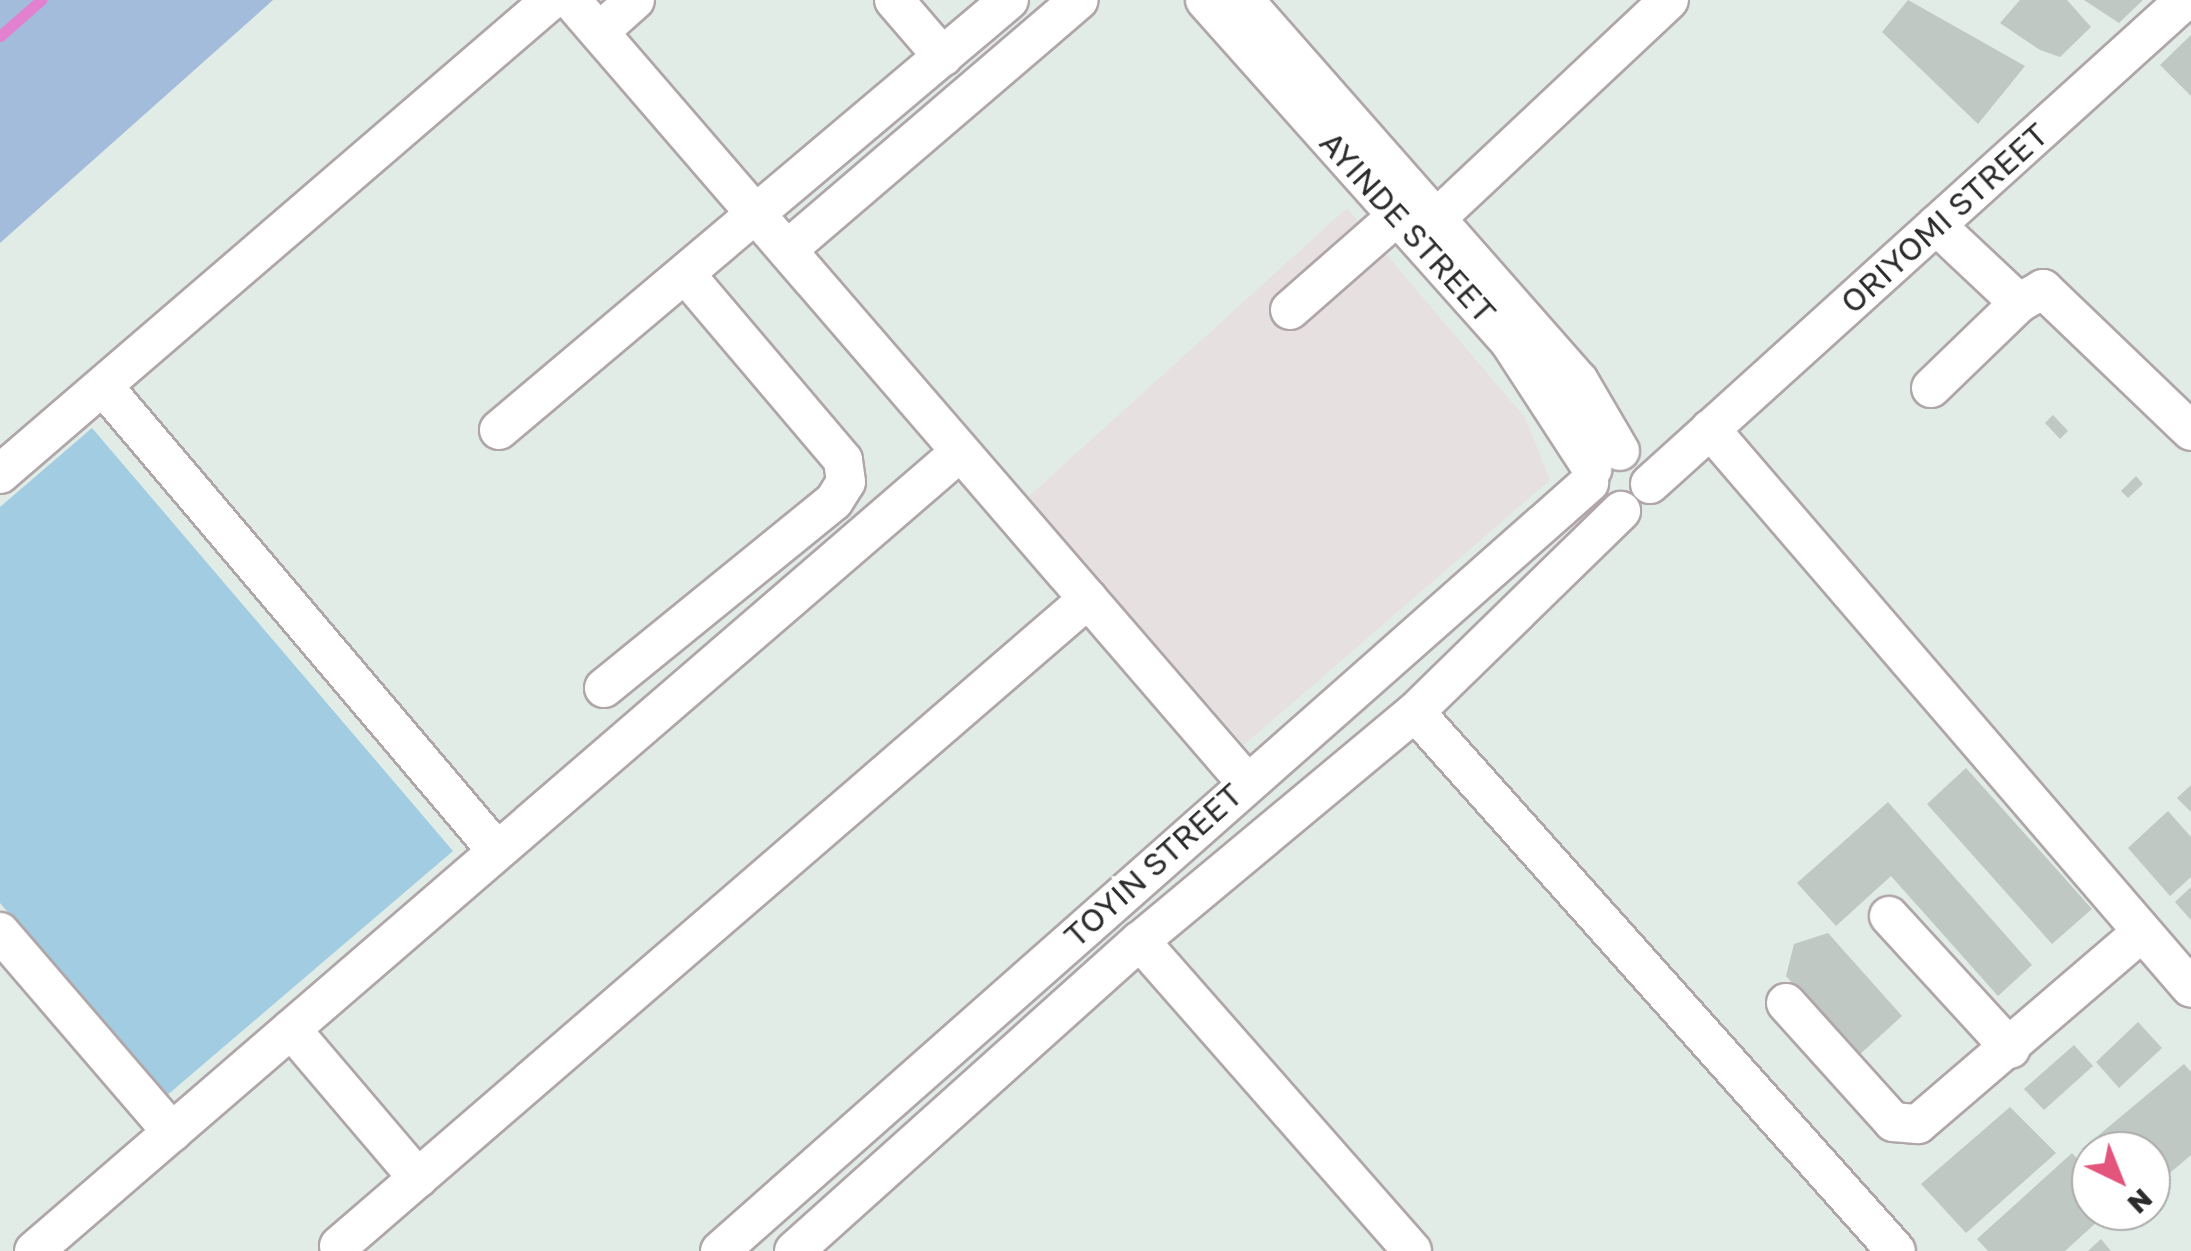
<!DOCTYPE html>
<html>
<head>
<meta charset="utf-8">
<style>
	body { margin:0 }
	#map { position:relative; width:2191px; height:1251px; overflow:hidden; background:#e1ece6; font-family:"Golos Text",sans-serif }
	div>[style] { position:absolute }
	.industrial>* { inset:0; background:#e6e1e0 }
	.green>* { inset:0; background:#a4bcdc }
	.pitch>* { inset:0; background:#a1cce1 }
	.stream>* { height:11px; margin:-5.5px; padding:0 5.5px; transform-origin:5.5px; border-radius:5.5px; background:#e181d0 }
	.building>* { inset:0; background:#bfc8c3 }
	.roads { filter:drop-shadow(2px 0 #b0a6a9) drop-shadow(-2px 0 #b0a6a9) drop-shadow(0 2px #b0a6a9) drop-shadow(0 -2px #b0a6a9) }
	.minor>* { height:38px; margin:-19px; padding:0 19px; transform-origin:19px; border-radius:19px; background:#fff }
	span { translate:-50% -50%; white-space:nowrap; text-align:center; line-height:1.15; -webkit-text-stroke:10px #fff; paint-order:stroke }
	.street-label { font-size:32px; color:#2c2c2c }
	.north { position:absolute; left:2071px; top:1131px; width:100px; height:100px; box-sizing:border-box; background:#fff; border:2px solid #ababab; border-radius:50%; rotate:137deg; font-size:28px; font-weight:700; line-height:40px; text-align:center; color:#2c2c2c }
	.north::after { content:''; display:block; margin:auto; width:35px; height:45px; background:#e4557e; clip-path:polygon(50% 0,100% 100%,50% 72%,0 100%) }
</style>
</head>
<body>
<div id="map">
	<div class="industrial">
		<i style="clip-path:polygon(1347px 208px,1526px 419px,1550px 480px,1244px 745px,1027px 498px)"></i>
	</div>
	<div class="green">
		<i style="clip-path:polygon(0 0,273px 0,0 243px)"></i>
	</div>
	<div class="pitch">
		<i style="clip-path:polygon(92px 428px,453px 851px,165px 1097px,0 903px,0 507px)"></i>
	</div>
	<div class="stream">
		<i style="left:0;top:36px;width:55px;rotate:-41.3deg"></i>
	</div>
	<div class="building">
		<i style="clip-path:polygon(1908px 0,2025px 66px,1978px 124px,1882px 32px)"></i>
		<i style="clip-path:polygon(2020px 0,2067px 0,2091px 27px,2060px 57px,2040px 50px,2000px 23px)"></i>
		<i style="clip-path:polygon(2084px 0,2143px 0,2119px 23px)"></i>
		<i style="clip-path:polygon(2191px 35px,2191px 96px,2160px 65px)"></i>
		<i style="clip-path:polygon(2053px 415px,2068px 431px,2060px 439px,2045px 423px)"></i>
		<i style="clip-path:polygon(2136px 476px,2143px 484px,2128px 498px,2121px 491px)"></i>
		<i style="clip-path:polygon(1966px 768px,2092px 909px,2052px 944px,1927px 804px)"></i>
		<i style="clip-path:polygon(2191px 785px,2191px 812px,2177px 798px)"></i>
		<i style="clip-path:polygon(1888px 802px,2032px 965px,1998px 996px,1891px 876px,1836px 926px,1797px 883px)"></i>
		<i style="clip-path:polygon(2168px 811px,2191px 837px,2191px 877px,2170px 896px,2128px 848px)"></i>
		<i style="clip-path:polygon(2191px 887px,2191px 920px,2175px 902px)"></i>
		<i style="clip-path:polygon(1828px 933px,1902px 1016px,1858px 1056px,1786px 976px,1794px 944px)"></i>
		<i style="clip-path:polygon(2138px 1022px,2162px 1048px,2119px 1088px,2096px 1062px)"></i>
		<i style="clip-path:polygon(2074px 1045px,2093px 1066px,2044px 1110px,2024px 1089px)"></i>
		<i style="clip-path:polygon(2184px 1064px,2191px 1072px,2191px 1155px,2151px 1189px,2151px 1151px,2091px 1151px,2091px 1159px,2082px 1149px)"></i>
		<i style="clip-path:polygon(2010px 1107px,2056px 1153px,1966px 1233px,1921px 1184px)"></i>
		<i style="clip-path:polygon(2072px 1153px,2091px 1174px,2091px 1211px,2109px 1211px,2065px 1251px,1988px 1251px,1977px 1239px)"></i>
		<i style="clip-path:polygon(2101px 1239px,2111px 1251px,2088px 1251px)"></i>
	</div>
	<div class="roads">
		<div class="minor">
			<i style="left:571px;top:0;width:1033px;rotate:49.2deg"></i>
			<i style="left:894px;top:0;width:75px;rotate:49.3deg"></i>
			<i style="left:1205px;top:0;width:457px;rotate:48.3deg"></i>
			<i style="left:1509px;top:341px;width:153px;rotate:57deg"></i>
			<i style="left:1244px;top:0;width:507px;rotate:48.68deg"></i>
			<i style="left:1579px;top:381px;width:81px;rotate:59.6deg"></i>
			<i style="left:599px;top:32px;width:48px;rotate:-41.6deg"></i>
			<i style="left:1440px;top:215px;width:314px;rotate:-43.2deg"></i>
			<i style="left:1936px;top:225px;width:114px;rotate:43.2deg"></i>
			<i style="left:787px;top:250px;width:384px;rotate:-40.6deg"></i>
			<i style="left:1290px;top:310px;width:144px;rotate:-41.3deg"></i>
			<i style="left:103px;top:386px;width:609px;rotate:49.72deg"></i>
			<i style="left:1931px;top:388px;width:122px;rotate:-44deg"></i>
			<i style="left:2019px;top:303px;width:28px;rotate:-30deg"></i>
			<i style="left:2043px;top:289px;width:205px;rotate:43.8deg"></i>
			<i style="left:1710px;top:429px;width:737px;rotate:49.29deg"></i>
			<i style="left:499px;top:430px;width:667px;rotate:-40.14deg"></i>
			<i style="left:0;top:474px;width:727px;rotate:-40.7deg"></i>
			<i style="left:1650px;top:484px;width:721px;rotate:-42.13deg"></i>
			<i style="left:604px;top:688px;width:296px;rotate:-39.1deg"></i>
			<i style="left:834px;top:501px;width:22px;rotate:-58deg"></i>
			<i style="left:846px;top:482px;width:22px;rotate:-98deg"></i>
			<i style="left:843px;top:460px;width:241px;rotate:-130.3deg"></i>
			<i style="left:1415px;top:712px;width:722px;rotate:48.25deg"></i>
			<i style="left:1889px;top:916px;width:180px;rotate:47.5deg"></i>
			<i style="left:0;top:932px;width:264px;rotate:49.3deg"></i>
			<i style="left:1140px;top:941px;width:412px;rotate:48.7deg"></i>
			<i style="left:1786px;top:1003px;width:160px;rotate:48deg"></i>
			<i style="left:1893px;top:1122px;width:25px;rotate:5deg"></i>
			<i style="left:1918px;top:1124px;width:295px;rotate:-40.6deg"></i>
			<i style="left:291px;top:1029px;width:196px;rotate:49.6deg"></i>
			<i style="left:339px;top:1246px;width:990px;rotate:-40.82deg"></i>
			<i style="left:34px;top:1251px;width:1223px;rotate:-40.79deg"></i>
			<i style="left:720px;top:1251px;width:1160px;rotate:-41.47deg"></i>
			<i style="left:794px;top:1251px;width:465px;rotate:-41.9deg"></i>
			<i style="left:1140px;top:941px;width:358px;rotate:-39.8deg"></i>
			<i style="left:1415px;top:712px;width:288px;rotate:-44.3deg"></i>
		</div>
	</div>
	<div class="street-label">
		<span style="left:1944px;top:218px;rotate:-42deg">ORIYOMI STREET</span>
		<span style="left:1408px;top:227px;rotate:48deg">AYINDE STREET</span>
		<span style="left:1153px;top:865px;rotate:-42deg">TOYIN STREET</span>
	</div>
	<div class="north">N</div>
</div>
</body>
</html>
